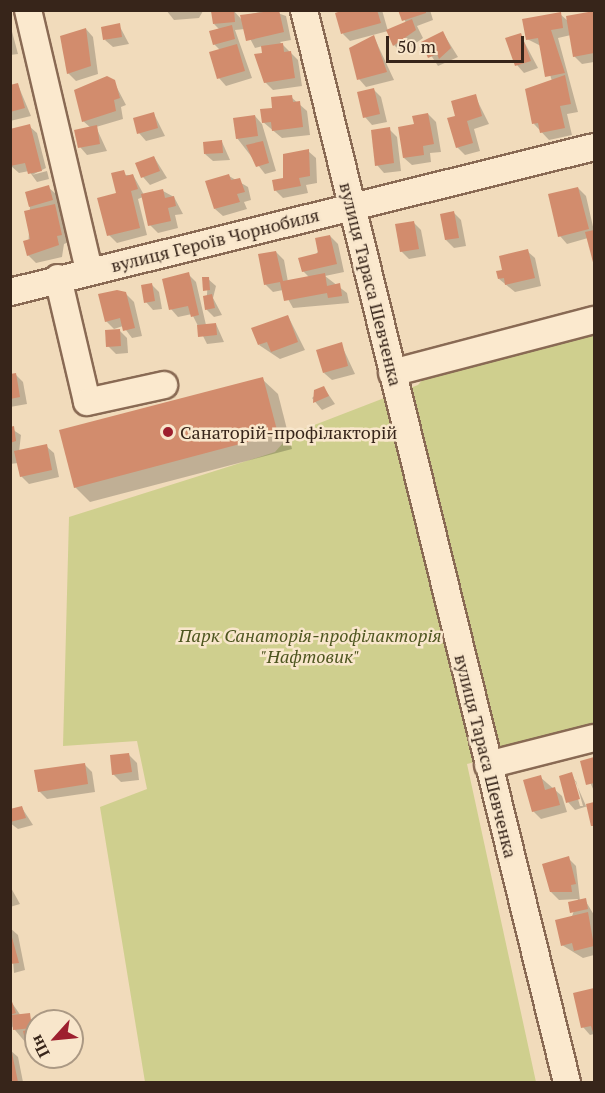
<!DOCTYPE html>
<html>
<head>
<meta charset="utf-8">
<style>
	body { margin:0 }
	#map { position:relative; width:605px; height:1093px; overflow:hidden; background:#f1dbbb; font-family:"PT Serif",serif }
	div>[style] { position:absolute }
	.green>* { inset:0; background:#cfcf8e }
	.shadow>* { inset:0; background:#0003 }
	.building>* { inset:0; background:#d28c6d }
	.roads { filter:drop-shadow(2px 0 #896a54) drop-shadow(-2px 0 #896a54) drop-shadow(0 2px #896a54) drop-shadow(0 -2px #896a54) }
	.minor>* { height:26px; margin:-13px; padding:0 13px; transform-origin:13px; border-radius:13px; background:#fbe9ce }
	.dots>* { width:16px; height:16px; translate:-50% -50%; box-sizing:border-box; border:3px solid #f8e6cb; border-radius:50% }
	span { translate:-50% -50%; white-space:nowrap; text-align:center; line-height:1.15; -webkit-text-stroke:5px #f8e6cb; paint-order:stroke }
	.street-label { font-size:18px; color:#37251a }
	.poi-label { font-size:18px; color:#37251a }
	.left { translate:0 -50%; text-align:left }
	.park-label { font-size:18px; color:#4d551f; font-style:italic }
	.frame { position:absolute; inset:0; border:12px solid #37251a; pointer-events:none }
	.north { position:absolute; left:24px; top:1009px; width:60px; height:60px; box-sizing:border-box; background:#f8e6cb; border:2px solid #ab9984; border-radius:50%; rotate:243deg; font-size:16px; font-weight:700; line-height:24px; text-align:center; color:#37251a }
	.north::after { content:''; display:block; margin:auto; width:21px; height:27px; background:#9d1f2e; clip-path:polygon(50% 0,100% 100%,50% 72%,0 100%) }
	.scale { position:absolute; left:386px; top:36px; width:138px; height:27px; box-sizing:border-box; border:3px solid #37251a; border-top:0; padding-left:8px; font-size:18px; line-height:21px; white-space:nowrap; color:#37251a; -webkit-text-stroke:4px #f8e6cb; paint-order:stroke }
</style>
</head>
<body>
<div id="map">
	<div class="green">
		<i style="clip-path:polygon(594px 324px,594px 732px,467px 764px,536px 1082px,145px 1082px,100px 807px,147px 789px,137px 741px,63px 746px,69px 517px,275px 452px,291px 434px,418px 385px,431px 370px)"></i>
	</div>
	<div class="shadow">
		<i style="clip-path:polygon(166px 10px,203px 10px,203px 11px,199px 18px,174px 20px)"></i>
		<i style="clip-path:polygon(233px 10px,243px 21px,242px 16px,269px 10px,286px 16px,291px 40px,280px 42px,298px 60px,302px 86px,273px 90px,265px 82px,263px 46px,255px 48px,245px 29px,235px 30px,252px 78px,226px 86px,219px 78px,220px 50px,214px 44px,220px 30px,214px 24px)"></i>
		<i style="clip-path:polygon(349px 10px,382px 10px,388px 31px,350px 41px,343px 34px)"></i>
		<i style="clip-path:polygon(400px 10px,430px 10px,433px 20px,417px 26px,423px 38px,402px 53px,394px 45px,406px 23px)"></i>
		<i style="clip-path:polygon(594px 13px,594px 62px,582px 64px,574px 56px,571px 35px,558px 38px,578px 112px,567px 114px,572px 135px,549px 140px,534px 124px,552px 81px,541px 46px,527px 39px,560px 14px,568px 21px)"></i>
		<i style="clip-path:polygon(10px 24px,18px 54px,10px 55px)"></i>
		<i style="clip-path:polygon(119px 25px,129px 44px,113px 47px,105px 40px)"></i>
		<i style="clip-path:polygon(86px 29px,93px 37px,98px 74px,76px 81px,68px 73px)"></i>
		<i style="clip-path:polygon(443px 33px,458px 57px,438px 66px,423px 43px)"></i>
		<i style="clip-path:polygon(520px 34px,538px 68px,524px 73px,517px 65px)"></i>
		<i style="clip-path:polygon(374px 37px,394px 80px,366px 87px,359px 79px)"></i>
		<i style="clip-path:polygon(114px 82px,126px 105px,121px 107px,123px 119px,96px 127px,107px 151px,87px 155px,80px 147px,91px 128px,83px 121px)"></i>
		<i style="clip-path:polygon(18px 85px,31px 116px,10px 121px,10px 87px)"></i>
		<i style="clip-path:polygon(374px 90px,381px 97px,387px 122px,372px 125px,365px 117px)"></i>
		<i style="clip-path:polygon(475px 96px,489px 124px,474px 129px,480px 151px,465px 155px,457px 147px,457px 117px)"></i>
		<i style="clip-path:polygon(291px 97px,307px 111px,310px 135px,282px 138px,263px 122px)"></i>
		<i style="clip-path:polygon(154px 114px,165px 136px,146px 141px,139px 133px)"></i>
		<i style="clip-path:polygon(428px 114px,436px 122px,441px 152px,430px 153px,431px 162px,412px 165px,404px 158px,415px 126px)"></i>
		<i style="clip-path:polygon(255px 116px,262px 124px,276px 171px,265px 174px,237px 138px)"></i>
		<i style="clip-path:polygon(29px 126px,37px 133px,46px 168px,32px 175px,47px 171px,49px 179px,37px 182px,29px 171px,19px 173px,11px 166px)"></i>
		<i style="clip-path:polygon(389px 129px,397px 137px,401px 171px,384px 173px,377px 165px)"></i>
		<i style="clip-path:polygon(222px 142px,230px 160px,213px 161px,205px 154px)"></i>
		<i style="clip-path:polygon(308px 151px,316px 158px,317px 183px,306px 185px,308px 193px,283px 198px,275px 190px)"></i>
		<i style="clip-path:polygon(154px 157px,167px 178px,150px 185px,143px 177px)"></i>
		<i style="clip-path:polygon(113px 175px,133px 175px,144px 195px,163px 191px,174px 197px,183px 214px,175px 215px,178px 228px,158px 233px,150px 225px,143px 197px,138px 199px,147px 235px,117px 243px,109px 235px,118px 194px)"></i>
		<i style="clip-path:polygon(229px 176px,248px 187px,251px 200px,244px 202px,247px 209px,223px 216px,215px 209px)"></i>
		<i style="clip-path:polygon(48px 187px,56px 194px,69px 242px,64px 244px,62px 257px,36px 263px,28px 255px,30px 206px)"></i>
		<i style="clip-path:polygon(578px 188px,586px 196px,594px 231px,594px 263px,588px 238px,567px 244px,560px 236px)"></i>
		<i style="clip-path:polygon(454px 213px,461px 220px,466px 246px,454px 248px,446px 240px)"></i>
		<i style="clip-path:polygon(413px 222px,421px 230px,426px 256px,409px 259px,401px 251px)"></i>
		<i style="clip-path:polygon(330px 236px,338px 244px,344px 272px,325px 276px,347px 293px,349px 303px,293px 308px,283px 290px,273px 292px,265px 284px,276px 252px,284px 260px,288px 282px,310px 278px,303px 271px)"></i>
		<i style="clip-path:polygon(527px 251px,535px 258px,541px 286px,515px 292px,499px 279px)"></i>
		<i style="clip-path:polygon(188px 274px,196px 282px,206px 325px,216px 324px,224px 342px,207px 344px,192px 314px,178px 317px,171px 309px)"></i>
		<i style="clip-path:polygon(208px 279px,216px 286px,213px 298px,222px 315px,214px 317px,206px 309px)"></i>
		<i style="clip-path:polygon(152px 285px,159px 292px,162px 309px,153px 310px,146px 302px)"></i>
		<i style="clip-path:polygon(126px 294px,134px 302px,142px 336px,132px 338px,123px 326px,114px 329px,106px 321px)"></i>
		<i style="clip-path:polygon(288px 316px,305px 350px,280px 359px,259px 345px)"></i>
		<i style="clip-path:polygon(120px 331px,127px 338px,128px 353px,116px 354px,108px 346px)"></i>
		<i style="clip-path:polygon(341px 344px,355px 374px,332px 380px,324px 373px)"></i>
		<i style="clip-path:polygon(16px 375px,23px 382px,27px 404px,10px 407px,10px 376px)"></i>
		<i style="clip-path:polygon(262px 379px,278px 394px,292px 449px,90px 502px,75px 487px)"></i>
		<i style="clip-path:polygon(324px 388px,335px 404px,322px 410px,312px 398px)"></i>
		<i style="clip-path:polygon(10px 428px,21px 435px,19px 452px,46px 446px,54px 453px,59px 477px,29px 484px,21px 476px,18px 463px,10px 464px)"></i>
		<i style="clip-path:polygon(129px 755px,137px 763px,139px 780px,121px 782px,113px 774px)"></i>
		<i style="clip-path:polygon(594px 759px,594px 791px,581px 762px)"></i>
		<i style="clip-path:polygon(84px 764px,92px 772px,95px 792px,47px 799px,39px 791px)"></i>
		<i style="clip-path:polygon(evenodd,572px 774px,586px 806px,594px 804px,594px 828px,588px 806px,575px 810px,568px 802px,572px 774px,573px 781px,576px 781px,583px 806px,580px 806px,573px 781px)"></i>
		<i style="clip-path:polygon(540px 777px,562px 796px,567px 812px,541px 819px,533px 811px)"></i>
		<i style="clip-path:polygon(22px 808px,33px 825px,18px 829px,10px 823px,10px 811px)"></i>
		<i style="clip-path:polygon(568px 858px,576px 866px,580px 901px,585px 900px,594px 915px,594px 955px,583px 958px,562px 945px,578px 899px,559px 900px,551px 892px)"></i>
		<i style="clip-path:polygon(10px 886px,20px 904px,10px 907px)"></i>
		<i style="clip-path:polygon(10px 928px,18px 935px,25px 970px,14px 973px)"></i>
		<i style="clip-path:polygon(594px 989px,594px 1034px,590px 1035px,583px 1027px,574px 994px)"></i>
		<i style="clip-path:polygon(10px 1000px,21px 1016px,36px 1021px,36px 1055px,10px 1024px)"></i>
		<i style="clip-path:polygon(10px 1050px,18px 1057px,23px 1082px,10px 1082px)"></i>
	</div>
	<div class="building">
		<i style="clip-path:polygon(234px 10px,235px 22px,213px 24px,211px 11px)"></i>
		<i style="clip-path:polygon(279px 10px,284px 32px,246px 41px,240px 15px)"></i>
		<i style="clip-path:polygon(344px 10px,377px 10px,381px 23px,341px 34px,335px 13px)"></i>
		<i style="clip-path:polygon(398px 10px,426px 10px,426px 13px,402px 21px)"></i>
		<i style="clip-path:polygon(594px 11px,594px 53px,573px 57px,566px 16px)"></i>
		<i style="clip-path:polygon(561px 12px,563px 28px,551px 30px,565px 73px,545px 77px,538px 38px,526px 40px,522px 19px)"></i>
		<i style="clip-path:polygon(412px 19px,416px 30px,393px 46px,386px 30px)"></i>
		<i style="clip-path:polygon(120px 23px,122px 37px,103px 40px,101px 27px)"></i>
		<i style="clip-path:polygon(232px 25px,235px 39px,213px 45px,209px 31px)"></i>
		<i style="clip-path:polygon(86px 28px,91px 66px,67px 74px,60px 36px)"></i>
		<i style="clip-path:polygon(443px 31px,451px 48px,439px 59px,437px 54px,428px 58px,421px 42px)"></i>
		<i style="clip-path:polygon(521px 33px,531px 61px,515px 66px,505px 38px)"></i>
		<i style="clip-path:polygon(374px 35px,387px 72px,357px 80px,349px 48px)"></i>
		<i style="clip-path:polygon(283px 43px,284px 52px,291px 51px,295px 78px,264px 83px,254px 54px,262px 53px,261px 46px)"></i>
		<i style="clip-path:polygon(237px 44px,245px 71px,217px 79px,209px 52px)"></i>
		<i style="clip-path:polygon(565px 75px,571px 104px,560px 106px,565px 128px,540px 133px,538px 123px,532px 124px,525px 89px)"></i>
		<i style="clip-path:polygon(107px 76px,115px 80px,120px 98px,114px 100px,116px 111px,82px 122px,74px 90px)"></i>
		<i style="clip-path:polygon(18px 83px,25px 108px,10px 112px,10px 85px)"></i>
		<i style="clip-path:polygon(374px 88px,380px 114px,363px 118px,357px 92px)"></i>
		<i style="clip-path:polygon(476px 94px,482px 116px,467px 121px,473px 143px,456px 148px,447px 118px,455px 116px,451px 101px)"></i>
		<i style="clip-path:polygon(292px 95px,293px 102px,300px 101px,303px 127px,272px 131px,271px 122px,262px 123px,260px 109px,272px 108px,271px 97px)"></i>
		<i style="clip-path:polygon(154px 112px,158px 128px,137px 134px,133px 118px)"></i>
		<i style="clip-path:polygon(428px 113px,434px 144px,423px 146px,424px 155px,403px 158px,398px 127px,414px 124px,412px 116px)"></i>
		<i style="clip-path:polygon(255px 115px,258px 136px,236px 139px,233px 118px)"></i>
		<i style="clip-path:polygon(30px 124px,42px 171px,28px 174px,25px 163px,10px 166px,10px 129px)"></i>
		<i style="clip-path:polygon(97px 125px,100px 144px,78px 148px,74px 130px)"></i>
		<i style="clip-path:polygon(390px 127px,394px 163px,375px 166px,371px 130px)"></i>
		<i style="clip-path:polygon(222px 140px,223px 153px,204px 154px,203px 142px)"></i>
		<i style="clip-path:polygon(263px 141px,269px 163px,256px 167px,246px 145px)"></i>
		<i style="clip-path:polygon(309px 149px,310px 176px,299px 178px,301px 186px,274px 191px,272px 180px,283px 178px,283px 154px)"></i>
		<i style="clip-path:polygon(154px 156px,160px 171px,141px 178px,135px 163px)"></i>
		<i style="clip-path:polygon(124px 170px,126px 176px,133px 174px,138px 189px,131px 191px,140px 228px,107px 236px,97px 198px,116px 193px,111px 173px)"></i>
		<i style="clip-path:polygon(229px 174px,231px 180px,240px 178px,245px 192px,237px 194px,240px 202px,214px 209px,205px 181px)"></i>
		<i style="clip-path:polygon(49px 185px,53px 200px,29px 207px,25px 192px)"></i>
		<i style="clip-path:polygon(578px 187px,589px 229px,558px 237px,548px 194px)"></i>
		<i style="clip-path:polygon(163px 189px,165px 198px,174px 196px,176px 206px,168px 208px,171px 221px,148px 226px,141px 194px)"></i>
		<i style="clip-path:polygon(55px 204px,62px 235px,57px 236px,59px 245px,27px 256px,23px 241px,30px 239px,24px 211px)"></i>
		<i style="clip-path:polygon(454px 211px,459px 238px,445px 240px,440px 214px)"></i>
		<i style="clip-path:polygon(414px 221px,419px 249px,400px 252px,395px 224px)"></i>
		<i style="clip-path:polygon(594px 230px,594px 266px,585px 232px)"></i>
		<i style="clip-path:polygon(330px 235px,337px 264px,302px 272px,298px 258px,318px 253px,315px 238px)"></i>
		<i style="clip-path:polygon(528px 249px,535px 278px,505px 285px,504px 278px,498px 279px,496px 271px,502px 270px,499px 256px)"></i>
		<i style="clip-path:polygon(276px 251px,283px 281px,325px 273px,327px 286px,340px 283px,342px 296px,328px 298px,327px 293px,284px 301px,280px 282px,264px 285px,258px 254px)"></i>
		<i style="clip-path:polygon(189px 272px,199px 315px,191px 317px,188px 306px,169px 310px,162px 279px)"></i>
		<i style="clip-path:polygon(202px 277px,209px 277px,210px 290px,203px 291px)"></i>
		<i style="clip-path:polygon(152px 283px,155px 301px,144px 303px,141px 285px)"></i>
		<i style="clip-path:polygon(117px 290px,126px 292px,135px 328px,123px 331px,120px 318px,105px 322px,98px 294px)"></i>
		<i style="clip-path:polygon(212px 294px,215px 308px,205px 310px,203px 296px)"></i>
		<i style="clip-path:polygon(288px 315px,298px 342px,271px 352px,267px 342px,258px 345px,251px 328px)"></i>
		<i style="clip-path:polygon(216px 323px,217px 335px,198px 337px,197px 325px)"></i>
		<i style="clip-path:polygon(120px 329px,121px 346px,106px 347px,105px 330px)"></i>
		<i style="clip-path:polygon(342px 342px,348px 366px,323px 373px,316px 350px)"></i>
		<i style="clip-path:polygon(16px 373px,20px 397px,10px 399px,10px 374px)"></i>
		<i style="clip-path:polygon(263px 377px,278px 434px,74px 488px,59px 430px)"></i>
		<i style="clip-path:polygon(324px 386px,329px 396px,313px 403px,314px 390px)"></i>
		<i style="clip-path:polygon(14px 426px,16px 441px,10px 443px,10px 427px)"></i>
		<i style="clip-path:polygon(47px 444px,52px 470px,20px 477px,14px 451px)"></i>
		<i style="clip-path:polygon(129px 753px,132px 772px,112px 775px,110px 755px)"></i>
		<i style="clip-path:polygon(594px 757px,594px 783px,586px 785px,580px 761px)"></i>
		<i style="clip-path:polygon(85px 763px,88px 784px,38px 792px,34px 770px)"></i>
		<i style="clip-path:polygon(572px 772px,580px 799px,566px 803px,559px 776px)"></i>
		<i style="clip-path:polygon(541px 775px,545px 790px,555px 787px,560px 805px,532px 812px,523px 780px)"></i>
		<i style="clip-path:polygon(594px 802px,594px 826px,591px 826px,586px 804px)"></i>
		<i style="clip-path:polygon(22px 806px,26px 818px,10px 822px,10px 809px)"></i>
		<i style="clip-path:polygon(569px 856px,576px 884px,571px 885px,572px 892px,550px 892px,542px 864px)"></i>
		<i style="clip-path:polygon(586px 898px,588px 909px,570px 913px,568px 902px)"></i>
		<i style="clip-path:polygon(588px 912px,594px 946px,574px 951px,572px 943px,561px 946px,555px 920px)"></i>
		<i style="clip-path:polygon(10px 930px,19px 963px,10px 964px)"></i>
		<i style="clip-path:polygon(594px 988px,594px 1035px,591px 1026px,581px 1028px,573px 993px)"></i>
		<i style="clip-path:polygon(10px 996px,16px 1013px,10px 1015px)"></i>
		<i style="clip-path:polygon(30px 1013px,32px 1028px,13px 1030px,12px 1015px)"></i>
		<i style="clip-path:polygon(36px 1028px,36px 1046px,27px 1048px,23px 1031px)"></i>
		<i style="clip-path:polygon(10px 1053px,12px 1053px,18px 1082px,10px 1082px)"></i>
	</div>
	<div class="roads">
		<div class="minor">
			<i style="left:28px;top:10px;width:267px;rotate:76.8deg"></i>
			<i style="left:304px;top:10px;width:1104px;rotate:76.22deg"></i>
			<i style="left:58px;top:278px;width:127px;rotate:76.8deg"></i>
			<i style="left:87px;top:402px;width:79px;rotate:-12.4deg"></i>
			<i style="left:10px;top:292px;width:602px;rotate:-13.94deg"></i>
			<i style="left:392px;top:373px;width:209px;rotate:-14.7deg"></i>
			<i style="left:488px;top:765px;width:109px;rotate:-14.3deg"></i>
		</div>
	</div>
	<div class="dots">
		<i style="left:168px;top:432px;background:#9d1f2e"></i>
	</div>
	<div class="street-label">
		<span style="left:215px;top:240px;rotate:-14deg">вулиця Героїв Чорнобиля</span>
		<span style="left:371px;top:284px;rotate:76deg">вулиця Тараса Шевченка</span>
		<span style="left:486px;top:756px;rotate:76deg">вулиця Тараса Шевченка</span>
	</div>
	<div class="poi-label">
		<span class="left" style="left:180px;top:432px">Санаторій-профілакторій</span>
	</div>
	<div class="park-label">
		<span style="left:310px;top:646px">Парк Санаторія-профілакторія<br>"Нафтовик"</span>
	</div>
	<div class="frame"></div>
	<div class="north">Пн</div>
	<div class="scale">50 m</div>
</div>
</body>
</html>
